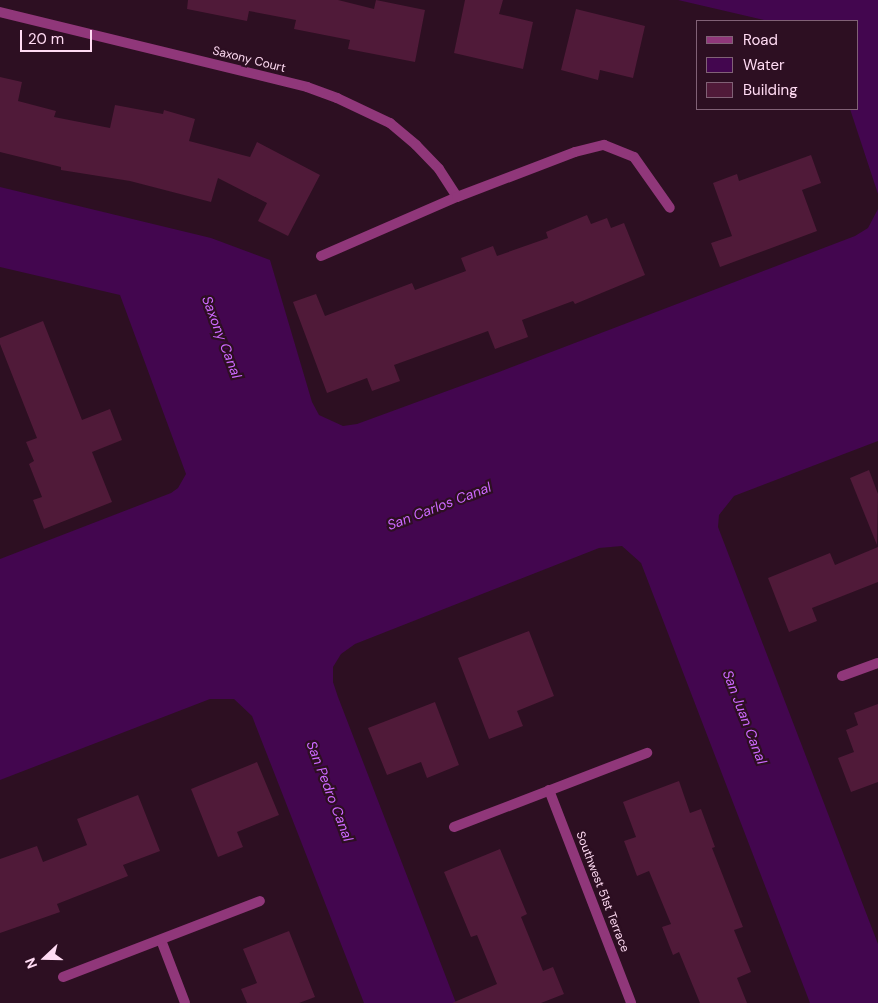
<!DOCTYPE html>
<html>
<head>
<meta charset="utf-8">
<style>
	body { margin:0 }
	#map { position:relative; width:878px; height:1003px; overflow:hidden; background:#2d0f22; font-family:"DM Sans",sans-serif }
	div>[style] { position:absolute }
	.water>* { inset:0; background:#43064f }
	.building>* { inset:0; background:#501a39 }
	.minor>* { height:10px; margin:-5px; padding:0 5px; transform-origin:5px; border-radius:5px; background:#90377a }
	span { translate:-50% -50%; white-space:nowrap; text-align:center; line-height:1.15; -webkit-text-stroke:4.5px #2d0f22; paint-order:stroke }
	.street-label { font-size:12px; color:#ffdbf3 }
	.water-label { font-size:14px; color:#ce69ff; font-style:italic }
	.legend { position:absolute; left:696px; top:20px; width:162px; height:90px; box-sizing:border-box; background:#2d0f22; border:1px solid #816176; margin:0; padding:6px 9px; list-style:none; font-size:15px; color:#ffdbf3 }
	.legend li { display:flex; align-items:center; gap:10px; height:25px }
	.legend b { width:25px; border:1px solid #816176 }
	.north { position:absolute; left:20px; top:933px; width:50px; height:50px; -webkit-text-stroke:4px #2d0f22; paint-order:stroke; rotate:249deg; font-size:14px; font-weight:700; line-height:20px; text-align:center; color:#ffdbf3 }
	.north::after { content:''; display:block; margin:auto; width:18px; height:22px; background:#ffdbf3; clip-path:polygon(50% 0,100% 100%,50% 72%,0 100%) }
	.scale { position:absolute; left:20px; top:30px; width:72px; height:22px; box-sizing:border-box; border:2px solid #ffdbf3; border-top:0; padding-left:6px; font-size:15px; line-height:18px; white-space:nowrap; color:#ffdbf3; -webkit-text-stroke:4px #2d0f22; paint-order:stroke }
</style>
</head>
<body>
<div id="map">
	<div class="water">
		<i style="clip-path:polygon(678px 0,878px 0,878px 194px,850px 109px,857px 109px,857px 21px,768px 21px)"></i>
		<i style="clip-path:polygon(0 187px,211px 238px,270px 260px,312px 402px,319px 415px,343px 426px,357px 424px,499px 372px,855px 236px,868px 228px,878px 209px,878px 441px,734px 496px,719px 515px,718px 527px,878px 944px,878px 1003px,810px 1003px,641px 563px,622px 546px,599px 548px,355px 644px,341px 654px,333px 667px,333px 682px,338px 697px,456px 1003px,364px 1003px,252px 716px,234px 699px,210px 699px,0 780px,0 559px,171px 493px,178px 488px,186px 474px,120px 295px,0 267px)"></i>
	</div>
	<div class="building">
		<i style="clip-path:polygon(188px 0,338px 0,374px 9px,376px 0,425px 10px,415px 62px,348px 49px,350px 40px,294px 29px,296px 20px,249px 11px,247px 21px,187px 9px)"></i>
		<i style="clip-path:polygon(465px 0,503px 0,499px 14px,533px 22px,523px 69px,454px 53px)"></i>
		<i style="clip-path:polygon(576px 9px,645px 26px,633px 78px,600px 70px,598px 80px,561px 70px)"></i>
		<i style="clip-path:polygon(0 77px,22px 82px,18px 101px,56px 111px,54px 117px,110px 128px,115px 105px,163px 114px,164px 110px,195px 119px,189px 141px,250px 157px,257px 142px,320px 175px,288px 236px,258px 221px,267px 203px,218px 178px,211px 202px,130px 181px,61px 170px,61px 167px,0 152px)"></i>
		<i style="clip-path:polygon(811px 155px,821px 183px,802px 190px,817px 231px,720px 267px,711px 243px,732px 236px,713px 183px,737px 174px,739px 181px)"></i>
		<i style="clip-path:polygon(587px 215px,591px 224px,607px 218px,611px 228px,624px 223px,645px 275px,575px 304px,573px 301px,522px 320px,528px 337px,495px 349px,488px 331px,394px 365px,400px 381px,372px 391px,367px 378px,327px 393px,293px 302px,316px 294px,325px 316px,412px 283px,415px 290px,466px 271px,461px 258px,493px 246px,497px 256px,548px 238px,546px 232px)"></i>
		<i style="clip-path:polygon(43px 321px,82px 420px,110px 409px,122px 440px,92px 452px,112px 502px,44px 529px,33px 500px,42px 497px,29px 464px,34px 461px,26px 442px,37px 438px,0 344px,0 338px)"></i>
		<i style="clip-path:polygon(869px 470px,878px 494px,877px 545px,850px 478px)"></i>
		<i style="clip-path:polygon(878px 547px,878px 582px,812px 608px,817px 621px,789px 632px,768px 578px,830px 553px,835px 565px)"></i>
		<i style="clip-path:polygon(529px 631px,554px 696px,517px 711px,523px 726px,489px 739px,458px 658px)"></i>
		<i style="clip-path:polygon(435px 702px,459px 765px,427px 778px,421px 762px,387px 775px,368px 728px)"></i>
		<i style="clip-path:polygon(878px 704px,878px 782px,851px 792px,838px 758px,854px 752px,846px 730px,858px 725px,854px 713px)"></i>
		<i style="clip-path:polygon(257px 762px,279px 815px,237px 832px,243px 847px,218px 857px,191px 789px)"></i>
		<i style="clip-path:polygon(679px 781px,690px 813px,701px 809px,715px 847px,712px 848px,743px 927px,734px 930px,751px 972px,737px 978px,747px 1003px,700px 1003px,679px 952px,673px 955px,662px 927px,671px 924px,649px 871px,637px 876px,624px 841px,636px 837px,623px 802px)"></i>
		<i style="clip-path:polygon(138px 795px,160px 851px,123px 865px,128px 876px,57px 904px,60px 912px,0 933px,0 859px,37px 846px,43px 862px,87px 845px,77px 819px)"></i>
		<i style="clip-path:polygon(500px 849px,527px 914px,521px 917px,543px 971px,553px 967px,564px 994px,541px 1003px,452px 1003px,497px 984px,477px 935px,471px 937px,444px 872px)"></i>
		<i style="clip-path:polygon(289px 931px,315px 997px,299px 1003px,247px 1003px,241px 989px,257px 983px,243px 949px)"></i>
	</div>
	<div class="minor">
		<i style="left:0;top:12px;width:316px;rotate:13.7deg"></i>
		<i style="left:307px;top:87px;width:32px;rotate:20deg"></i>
		<i style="left:337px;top:98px;width:59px;rotate:25.3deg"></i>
		<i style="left:390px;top:123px;width:34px;rotate:40deg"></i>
		<i style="left:416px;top:145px;width:33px;rotate:46deg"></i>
		<i style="left:439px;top:169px;width:33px;rotate:57deg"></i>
		<i style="left:321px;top:256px;width:148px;rotate:-23.5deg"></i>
		<i style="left:457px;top:197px;width:126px;rotate:-20.9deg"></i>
		<i style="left:575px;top:152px;width:30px;rotate:-14deg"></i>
		<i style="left:604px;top:145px;width:32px;rotate:22deg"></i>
		<i style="left:634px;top:157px;width:62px;rotate:54.8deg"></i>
		<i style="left:842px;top:676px;width:38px;rotate:-20deg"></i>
		<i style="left:549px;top:790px;width:228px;rotate:68.9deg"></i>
		<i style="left:454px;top:827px;width:207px;rotate:-21deg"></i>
		<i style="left:161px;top:940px;width:67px;rotate:69.1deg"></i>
		<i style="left:63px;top:977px;width:211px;rotate:-21.1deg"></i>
	</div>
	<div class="street-label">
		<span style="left:249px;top:60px;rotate:14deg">Saxony Court</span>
		<span style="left:602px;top:892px;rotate:69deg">Southwest 51st Terrace</span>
	</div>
	<div class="water-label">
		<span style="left:222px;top:337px;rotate:69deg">Saxony Canal</span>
		<span style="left:439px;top:506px;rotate:-21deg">San Carlos Canal</span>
		<span style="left:745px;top:717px;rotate:69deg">San Juan Canal</span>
		<span style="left:330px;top:791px;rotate:69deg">San Pedro Canal</span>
	</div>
	<ul class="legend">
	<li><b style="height:6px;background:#90377a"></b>Road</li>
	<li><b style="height:14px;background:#43064f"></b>Water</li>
	<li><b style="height:14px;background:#501a39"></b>Building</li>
	</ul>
	<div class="north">N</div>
	<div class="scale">20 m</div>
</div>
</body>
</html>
